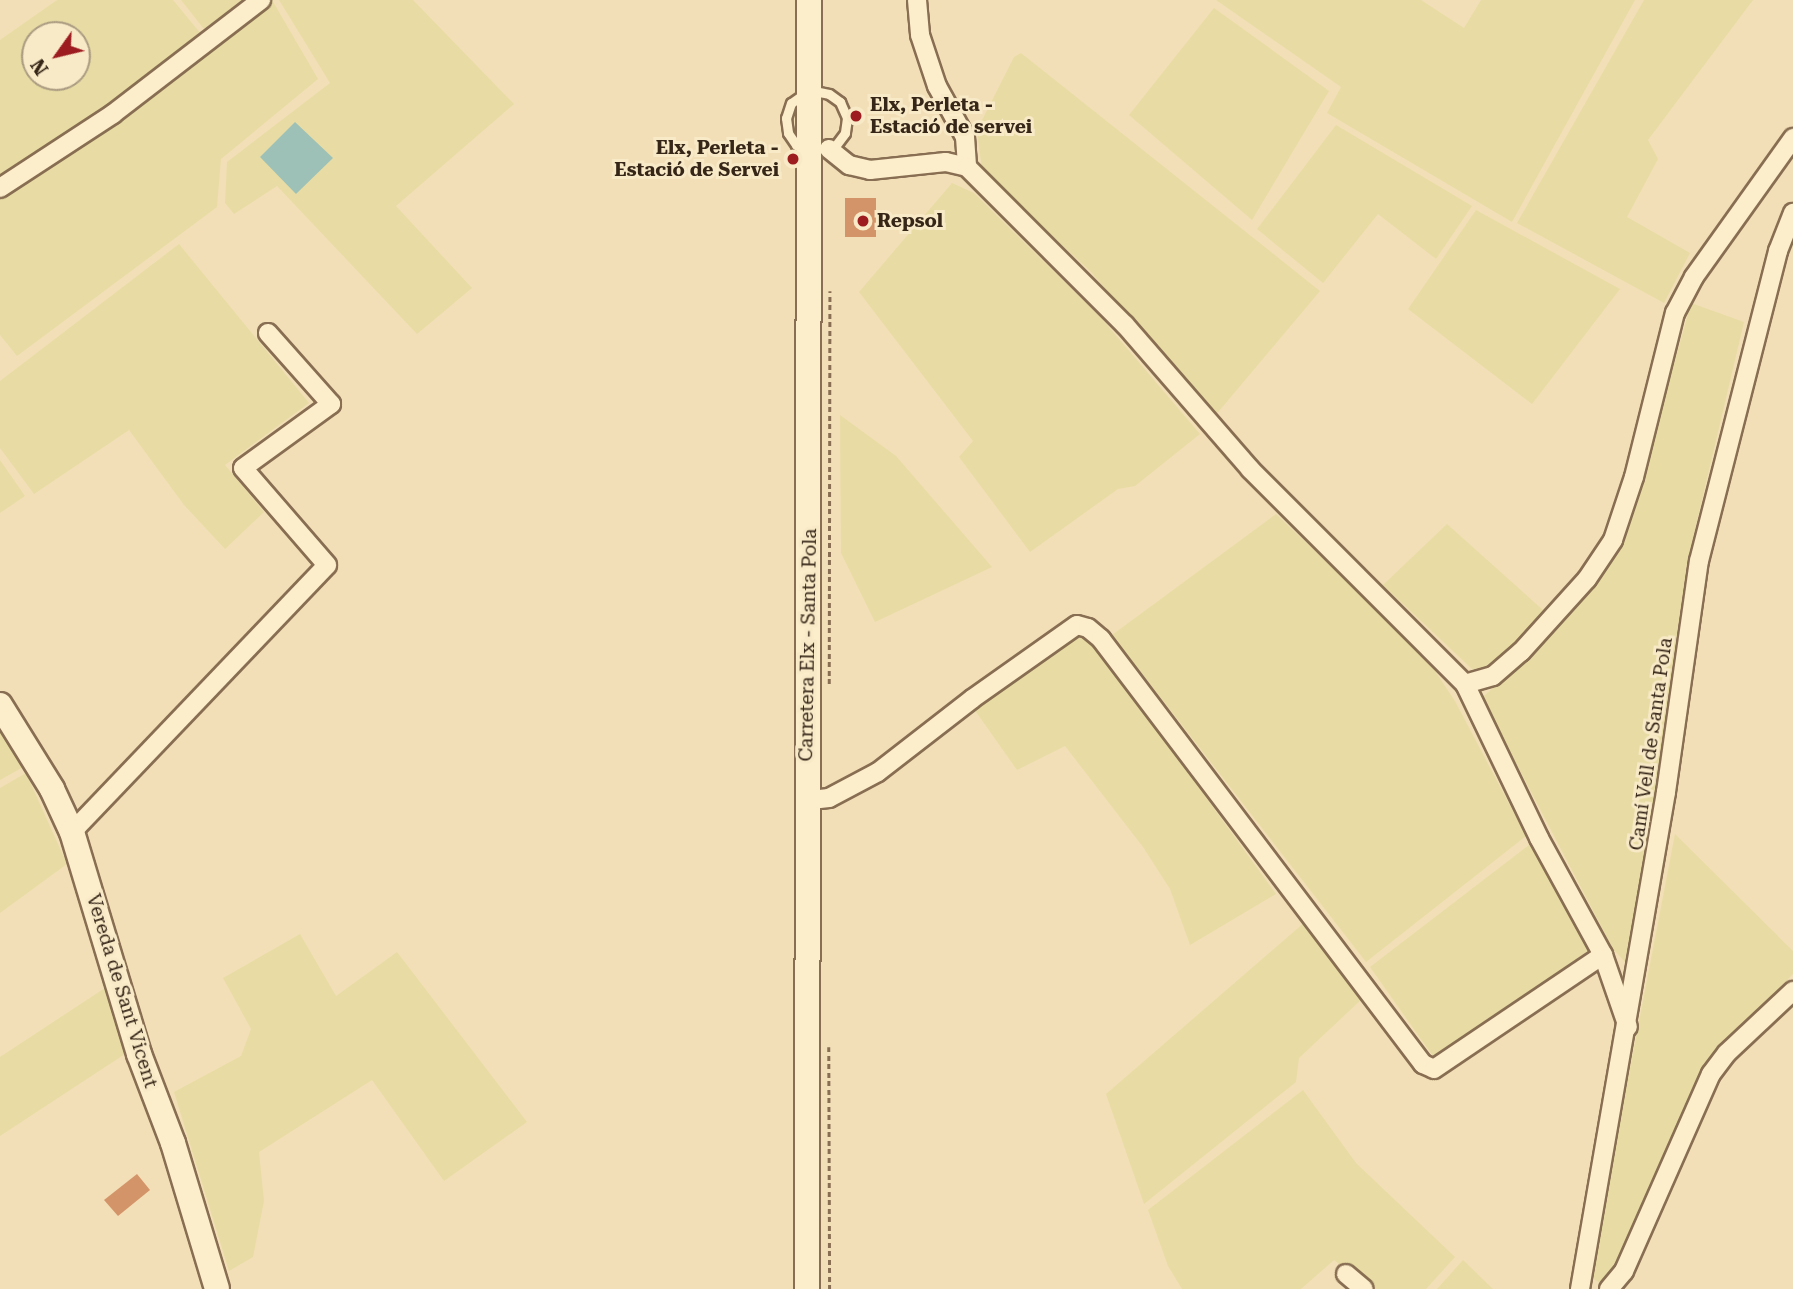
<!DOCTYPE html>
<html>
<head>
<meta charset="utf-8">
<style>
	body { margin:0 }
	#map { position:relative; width:1793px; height:1289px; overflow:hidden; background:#f2dfb7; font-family:"Roboto Serif",serif }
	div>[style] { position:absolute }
	.farmland>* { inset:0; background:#e8dca4 }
	.water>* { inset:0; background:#9dc1b6 }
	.building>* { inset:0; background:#d49469 }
	.path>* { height:2.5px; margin-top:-1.25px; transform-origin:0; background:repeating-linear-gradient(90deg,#886e52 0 5px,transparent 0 8.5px) }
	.roads { filter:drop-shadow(2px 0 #886e52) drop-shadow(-2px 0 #886e52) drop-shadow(0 2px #886e52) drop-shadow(0 -2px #886e52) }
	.lane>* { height:9px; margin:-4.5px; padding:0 4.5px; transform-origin:4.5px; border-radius:4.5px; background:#fcedcb }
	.street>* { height:18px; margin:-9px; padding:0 9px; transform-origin:9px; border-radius:9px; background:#fcedcb }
	.secondary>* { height:24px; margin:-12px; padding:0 12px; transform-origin:12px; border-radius:12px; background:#fcedcb }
	.dots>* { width:19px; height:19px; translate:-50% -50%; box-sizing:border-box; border:4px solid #f8e9c7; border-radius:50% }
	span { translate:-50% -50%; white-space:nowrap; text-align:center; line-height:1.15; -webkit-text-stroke:6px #f8e9c7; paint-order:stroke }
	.poi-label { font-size:19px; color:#352618; font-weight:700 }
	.left { translate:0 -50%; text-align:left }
	.right { translate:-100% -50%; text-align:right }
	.street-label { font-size:19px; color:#352618 }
	.north { position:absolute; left:21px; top:21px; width:70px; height:70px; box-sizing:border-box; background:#f8e9c7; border:2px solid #aa9b81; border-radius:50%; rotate:236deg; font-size:19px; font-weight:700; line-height:28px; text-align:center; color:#352618 }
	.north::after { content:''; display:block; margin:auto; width:24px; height:32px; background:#9d1c1f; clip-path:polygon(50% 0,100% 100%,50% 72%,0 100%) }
</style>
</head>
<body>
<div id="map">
	<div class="farmland">
		<i style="clip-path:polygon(evenodd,57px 0,173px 0,211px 46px,272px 0,318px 79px,221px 159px,217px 207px,17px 356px,0 335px,0 40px,57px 0,35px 35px,77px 35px,77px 77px,35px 77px,35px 35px)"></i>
		<i style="clip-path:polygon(181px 0,242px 0,204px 29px)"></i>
		<i style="clip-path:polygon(279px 0,413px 0,514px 104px,396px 206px,472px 288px,417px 334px,277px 186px,234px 214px,225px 203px,227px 162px,330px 83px)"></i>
		<i style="clip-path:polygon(1216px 0,1421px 0,1464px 28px,1481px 0,1635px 0,1512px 222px,1327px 113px,1341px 87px)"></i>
		<i style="clip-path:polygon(1644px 0,1753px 0,1648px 140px,1658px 159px,1627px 217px,1690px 253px,1664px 303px,1517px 223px)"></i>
		<i style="clip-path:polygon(1214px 8px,1329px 91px,1252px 220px,1129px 115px)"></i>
		<i style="clip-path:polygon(1021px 53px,1320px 291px,1214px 417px,1091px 272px,982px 170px,977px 130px,1014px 57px)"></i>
		<i style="clip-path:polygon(1336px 125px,1472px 206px,1436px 259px,1378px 214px,1323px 283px,1257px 229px)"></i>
		<i style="clip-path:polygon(952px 183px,974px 193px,1102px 319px,1200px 434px,1135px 486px,1118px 489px,1030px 552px,959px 457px,973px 441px,859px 292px)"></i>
		<i style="clip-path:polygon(1476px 210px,1620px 289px,1532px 404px,1408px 309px)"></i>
		<i style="clip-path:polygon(179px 244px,309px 403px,225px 465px,264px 512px,225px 549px,184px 505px,129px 430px,34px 494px,0 448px,0 381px)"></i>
		<i style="clip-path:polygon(1691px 303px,1744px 322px,1687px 563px,1653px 807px,1627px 964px,1613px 949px,1482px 698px,1574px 611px,1617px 553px,1645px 469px)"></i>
		<i style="clip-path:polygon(840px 415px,896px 456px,992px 567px,875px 622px,841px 553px)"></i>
		<i style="clip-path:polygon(0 460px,25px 496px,0 513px)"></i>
		<i style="clip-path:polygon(1276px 514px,1425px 656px,1455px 701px,1526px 836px,1366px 962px,1112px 635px)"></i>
		<i style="clip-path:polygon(1447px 524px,1544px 611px,1492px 668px,1472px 669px,1383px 585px)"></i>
		<i style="clip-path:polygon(1084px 637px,1101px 653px,1276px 894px,1190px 945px,1170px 889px,1143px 847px,1065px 746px,1017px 770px,974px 709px,1070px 639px)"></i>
		<i style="clip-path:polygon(0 727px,25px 766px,0 780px)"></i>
		<i style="clip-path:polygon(26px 773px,67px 864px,0 913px,0 788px)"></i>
		<i style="clip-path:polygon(1675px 834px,1793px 951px,1793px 974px,1710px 1059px,1626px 1246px,1602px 1284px,1590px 1277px)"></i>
		<i style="clip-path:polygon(1533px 842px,1589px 950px,1435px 1059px,1370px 967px)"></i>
		<i style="clip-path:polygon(1305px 922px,1363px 998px,1299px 1058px,1296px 1082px,1144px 1204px,1106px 1094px)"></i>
		<i style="clip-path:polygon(300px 934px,336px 996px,397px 952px,527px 1122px,444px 1181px,372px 1080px,259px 1152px,264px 1201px,253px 1257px,229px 1271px,174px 1092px,241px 1056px,251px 1029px,223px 978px)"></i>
		<i style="clip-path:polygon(108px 986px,125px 1054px,0 1136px,0 1057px)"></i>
		<i style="clip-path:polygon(1303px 1090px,1356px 1163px,1455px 1257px,1426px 1289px,1372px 1289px,1334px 1260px,1301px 1289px,1182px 1289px,1168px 1266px,1148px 1210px)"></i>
		<i style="clip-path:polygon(1463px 1260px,1493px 1289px,1437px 1289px)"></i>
	</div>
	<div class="water">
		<i style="clip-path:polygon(295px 122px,333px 158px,296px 194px,260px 157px)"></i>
	</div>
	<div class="building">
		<i style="clip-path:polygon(845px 198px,876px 198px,876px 237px,845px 237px)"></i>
		<i style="clip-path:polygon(137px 1174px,150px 1190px,118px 1216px,104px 1200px)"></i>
	</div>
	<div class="path">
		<i style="left:829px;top:684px;width:393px;rotate:-89.9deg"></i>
		<i style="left:829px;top:1047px;width:242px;rotate:89.8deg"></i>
	</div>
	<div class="roads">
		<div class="lane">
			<i style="left:807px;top:92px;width:19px;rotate:145deg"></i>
			<i style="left:791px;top:103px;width:16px;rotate:108deg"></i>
			<i style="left:786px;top:118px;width:15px;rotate:82deg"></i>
			<i style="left:788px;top:133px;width:14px;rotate:56deg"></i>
			<i style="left:796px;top:145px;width:13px;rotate:29deg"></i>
			<i style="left:819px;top:92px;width:10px;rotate:11deg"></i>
			<i style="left:829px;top:94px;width:14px;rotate:36deg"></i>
			<i style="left:840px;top:102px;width:17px;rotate:66deg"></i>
			<i style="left:847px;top:118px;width:15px;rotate:98deg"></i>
			<i style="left:845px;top:133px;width:15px;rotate:127deg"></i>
			<i style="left:836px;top:145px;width:10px;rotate:151deg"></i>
		</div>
		<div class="street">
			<i style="left:917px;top:0;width:35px;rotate:85deg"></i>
			<i style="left:920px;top:35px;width:54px;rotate:71.6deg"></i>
			<i style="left:937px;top:86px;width:58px;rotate:61.2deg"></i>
			<i style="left:965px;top:137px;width:30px;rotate:86deg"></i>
			<i style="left:829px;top:149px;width:26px;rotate:39deg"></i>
			<i style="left:849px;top:165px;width:22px;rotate:13deg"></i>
			<i style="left:870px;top:170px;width:76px;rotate:-6deg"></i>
			<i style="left:946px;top:162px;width:22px;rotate:13deg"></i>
			<i style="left:967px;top:167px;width:223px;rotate:45deg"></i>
			<i style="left:1125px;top:325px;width:191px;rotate:49deg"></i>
			<i style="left:1250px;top:469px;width:304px;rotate:45deg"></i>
			<i style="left:1465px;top:684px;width:171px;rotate:64.3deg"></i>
			<i style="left:1539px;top:838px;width:133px;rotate:61.3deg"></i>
			<i style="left:1603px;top:955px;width:76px;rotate:70.9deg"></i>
			<i style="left:0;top:188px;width:135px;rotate:-33.2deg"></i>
			<i style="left:113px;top:114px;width:187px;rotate:-37.6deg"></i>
			<i style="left:1465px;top:684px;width:29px;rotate:-16deg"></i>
			<i style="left:1493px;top:676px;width:37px;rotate:-41deg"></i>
			<i style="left:1521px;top:652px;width:98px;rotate:-47.9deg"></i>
			<i style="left:1587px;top:579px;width:47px;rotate:-56.3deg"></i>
			<i style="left:1613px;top:540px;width:66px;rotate:-71.6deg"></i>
			<i style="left:1634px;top:477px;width:169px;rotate:-76deg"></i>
			<i style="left:1675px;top:313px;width:41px;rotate:-62.2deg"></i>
			<i style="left:1694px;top:277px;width:171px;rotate:-54.5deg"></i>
			<i style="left:820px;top:799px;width:9px;rotate:-6deg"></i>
			<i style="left:829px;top:798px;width:55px;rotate:-28deg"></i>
			<i style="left:878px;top:772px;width:119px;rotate:-37.8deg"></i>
			<i style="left:972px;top:699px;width:128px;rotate:-35.2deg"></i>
			<i style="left:1077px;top:625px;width:11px;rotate:15deg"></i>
			<i style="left:1088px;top:628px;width:17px;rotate:40deg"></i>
			<i style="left:1101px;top:639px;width:533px;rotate:52.85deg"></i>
			<i style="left:1423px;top:1064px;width:12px;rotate:24deg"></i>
			<i style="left:1434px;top:1069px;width:204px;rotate:-34deg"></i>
			<i style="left:72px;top:832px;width:369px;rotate:-46.3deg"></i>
			<i style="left:327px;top:565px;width:128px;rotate:-130.9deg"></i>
			<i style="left:243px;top:468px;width:109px;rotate:-36deg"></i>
			<i style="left:331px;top:404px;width:95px;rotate:-131.6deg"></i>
			<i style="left:1346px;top:1274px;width:23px;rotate:40deg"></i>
			<i style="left:1580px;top:1289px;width:504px;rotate:-80.18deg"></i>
			<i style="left:1666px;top:792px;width:233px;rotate:-81.9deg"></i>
			<i style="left:1699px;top:561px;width:320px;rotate:-75.7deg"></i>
			<i style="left:1778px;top:251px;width:41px;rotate:-68.5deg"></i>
			<i style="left:1609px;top:1289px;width:23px;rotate:-50deg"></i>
			<i style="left:1624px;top:1271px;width:215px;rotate:-66.2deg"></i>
			<i style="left:1711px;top:1074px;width:26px;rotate:-53deg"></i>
			<i style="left:1727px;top:1053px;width:91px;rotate:-43.2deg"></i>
		</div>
		<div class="secondary">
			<i style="left:0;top:705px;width:99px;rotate:58.2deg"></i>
			<i style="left:52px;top:789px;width:47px;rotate:65.1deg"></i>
			<i style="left:72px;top:832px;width:232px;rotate:73.2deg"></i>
			<i style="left:139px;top:1054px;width:95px;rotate:69.1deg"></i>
			<i style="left:173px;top:1143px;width:152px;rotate:73.2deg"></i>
			<i style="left:807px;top:1289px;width:1289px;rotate:-89.91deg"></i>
		</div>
	</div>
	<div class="dots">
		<i style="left:856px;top:116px;background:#9d1c1f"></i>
		<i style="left:793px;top:159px;background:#9d1c1f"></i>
		<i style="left:863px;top:221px;background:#9d1c1f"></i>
	</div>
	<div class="poi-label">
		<span class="left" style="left:870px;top:116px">Elx, Perleta -<br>Estació de servei</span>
		<span class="right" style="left:779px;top:159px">Elx, Perleta -<br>Estació de Servei</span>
		<span class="left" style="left:877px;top:221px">Repsol</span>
	</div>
	<div class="street-label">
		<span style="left:808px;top:645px;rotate:-89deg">Carretera Elx - Santa Pola</span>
		<span style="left:1651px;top:744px;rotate:-82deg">Camí Vell de Santa Pola</span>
		<span style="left:122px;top:991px;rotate:73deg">Vereda de Sant Vicent</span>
	</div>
	<div class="north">N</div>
</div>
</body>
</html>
